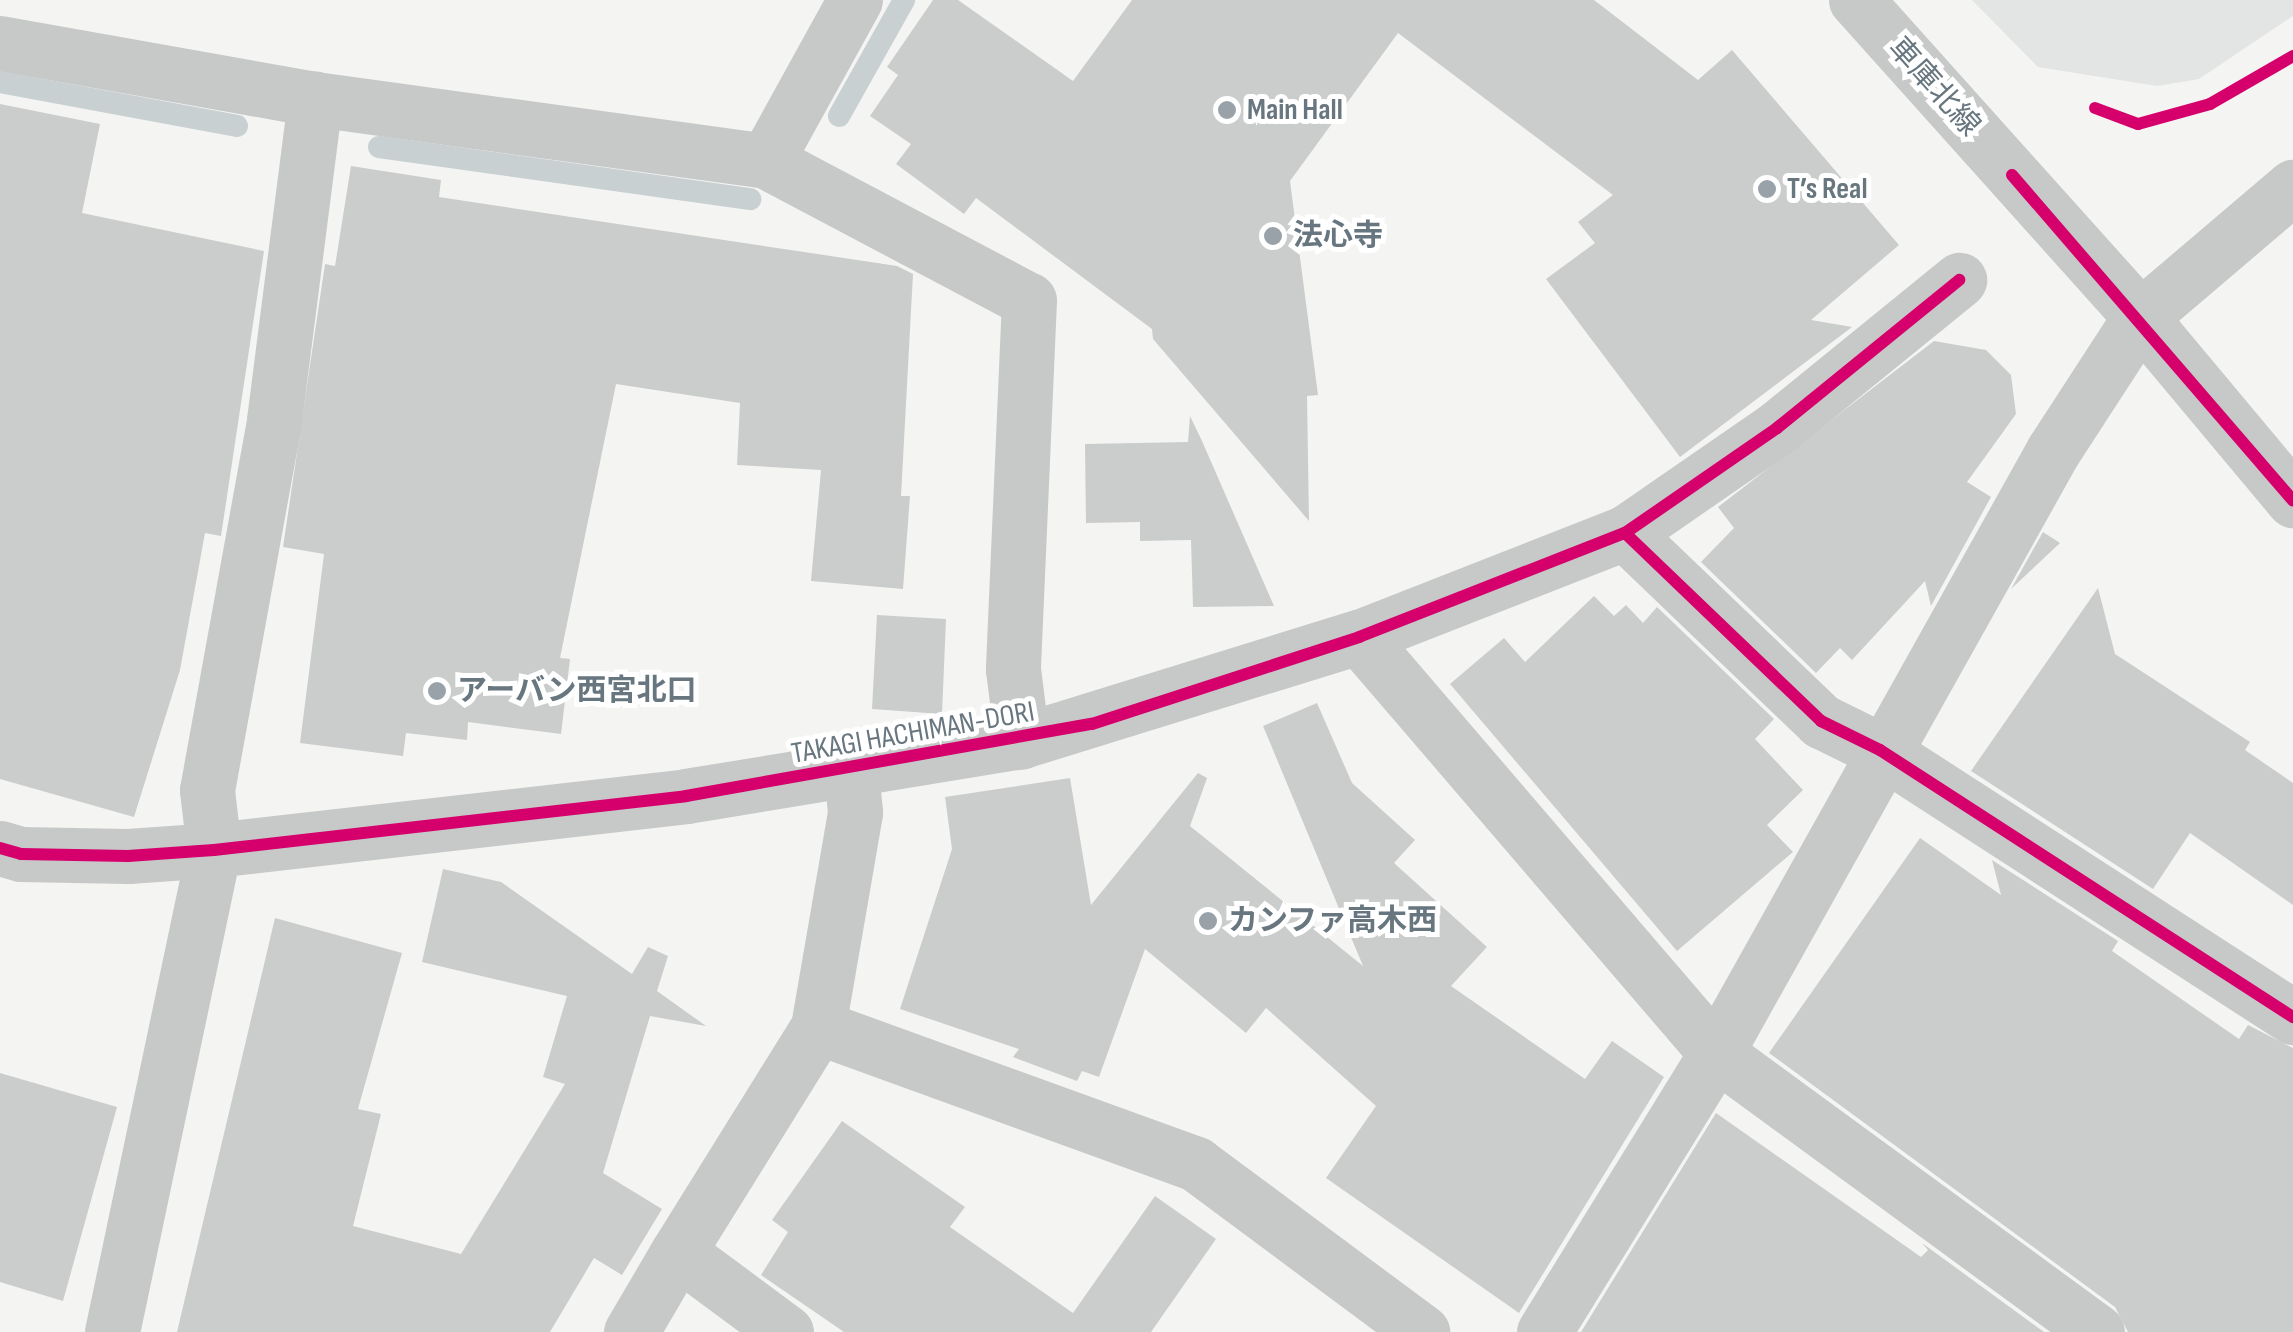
<!DOCTYPE html>
<html>
<head>
<meta charset="utf-8">
<style>
	body { margin:0 }
	#map { position:relative; width:2293px; height:1332px; overflow:hidden; background:#f4f4f3; font-family:"Sofia Sans Condensed","Noto Sans JP",sans-serif }
	div>[style] { position:absolute }
	.built>* { inset:0; background:#e3e4e4 }
	.stream>* { height:22px; margin:-11px; padding:0 11px; transform-origin:11px; border-radius:11px; background:#c8d0d1 }
	.building>* { inset:0; background:#cbcccc }
	.path>* { height:6px; margin-top:-3px; transform-origin:0; background:repeating-linear-gradient(90deg,#c5c6c6 0 5px,transparent 0 10px) }
	.pedestrian>* { height:55px; margin:-27.5px; padding:0 27.5px; transform-origin:27.5px; border-radius:27.5px; background:#c7c8c8 }
	.minor>* { height:55px; margin:-27.5px; padding:0 27.5px; transform-origin:27.5px; border-radius:27.5px; background:#c7c8c8 }
	.tertiary>* { height:55px; margin:-27.5px; padding:0 27.5px; transform-origin:27.5px; border-radius:27.5px; background:#c7c8c8 }
	.cycleway>* { height:12px; margin:-6px; padding:0 6px; transform-origin:6px; border-radius:6px; background:#d6006c }
	.dots>* { width:28px; height:28px; translate:-50% -50%; box-sizing:border-box; border:5px solid #fff; border-radius:50% }
	span { translate:-50% -50%; white-space:nowrap; text-align:center; line-height:1.15; -webkit-text-stroke:10px #fff; paint-order:stroke }
	.street-label { font-size:30px; color:#68767f }
	.poi-label { font-size:30px; color:#68767f; font-weight:700 }
	.left { translate:0 -50%; text-align:left }
</style>
</head>
<body>
<div id="map">
	<div class="built">
		<i style="clip-path:polygon(1972px 0,2293px 0,2293px 16px,2199px 79px,2157px 86px,2038px 67px)"></i>
	</div>
	<div class="stream">
		<i style="left:0;top:82px;width:241px;rotate:10.5deg"></i>
		<i style="left:839px;top:116px;width:133px;rotate:-60.7deg"></i>
		<i style="left:379px;top:147px;width:375px;rotate:8deg"></i>
	</div>
	<div class="building">
		<i style="clip-path:polygon(933px 0,958px 0,1073px 81px,1132px 0,1594px 0,1698px 80px,1732px 50px,1899px 245px,1811px 320px,1852px 327px,1680px 457px,1546px 279px,1595px 243px,1578px 222px,1613px 195px,1398px 33px,1290px 181px,1318px 395px,1307px 396px,1309px 521px,1153px 339px,1152px 329px,976px 198px,964px 214px,896px 164px,911px 144px,870px 116px,898px 75px,887px 67px)"></i>
		<i style="clip-path:polygon(0 104px,100px 124px,82px 213px,264px 251px,221px 536px,205px 533px,180px 670px,134px 817px,0 779px)"></i>
		<i style="clip-path:polygon(351px 166px,441px 180px,439px 197px,897px 266px,913px 274px,901px 496px,910px 496px,903px 589px,811px 581px,821px 470px,737px 465px,740px 403px,616px 384px,560px 658px,570px 659px,561px 734px,468px 722px,467px 740px,406px 733px,403px 756px,300px 743px,324px 554px,283px 547px,325px 264px,335px 266px)"></i>
		<i style="clip-path:polygon(1934px 341px,1986px 350px,2011px 375px,2016px 414px,1967px 482px,1991px 497px,1931px 606px,1925px 581px,1852px 660px,1840px 648px,1816px 673px,1701px 562px,1734px 528px,1718px 507px)"></i>
		<i style="clip-path:polygon(1190px 416px,1202px 441px,1274px 606px,1193px 607px,1191px 540px,1140px 541px,1140px 522px,1086px 523px,1085px 444px,1188px 442px)"></i>
		<i style="clip-path:polygon(2043px 532px,2060px 543px,2011px 589px)"></i>
		<i style="clip-path:polygon(2098px 588px,2115px 654px,2250px 742px,2245px 750px,2293px 783px,2293px 905px,2190px 833px,2153px 889px,1971px 771px)"></i>
		<i style="clip-path:polygon(1594px 596px,1614px 616px,1626px 605px,1643px 623px,1657px 607px,1774px 719px,1755px 739px,1803px 790px,1767px 825px,1793px 852px,1677px 951px,1450px 684px,1504px 638px,1525px 662px)"></i>
		<i style="clip-path:polygon(877px 615px,946px 619px,942px 714px,872px 709px)"></i>
		<i style="clip-path:polygon(1317px 703px,1352px 783px,1415px 840px,1394px 863px,1487px 947px,1451px 986px,1585px 1079px,1612px 1041px,1664px 1077px,1519px 1313px,1326px 1178px,1376px 1106px,1266px 1008px,1246px 1033px,1145px 949px,1099px 1077px,1082px 1071px,1077px 1081px,1013px 1057px,1019px 1049px,900px 1009px,952px 849px,945px 797px,1070px 778px,1091px 905px,1198px 773px,1207px 778px,1190px 826px,1363px 966px,1263px 726px)"></i>
		<i style="clip-path:polygon(1920px 838px,2001px 895px,1992px 860px,2118px 941px,2112px 951px,2239px 1039px,2248px 1025px,2293px 1048px,2293px 1332px,2128px 1332px,2115px 1307px,1769px 1053px)"></i>
		<i style="clip-path:polygon(443px 869px,501px 882px,632px 974px,648px 947px,668px 956px,657px 991px,706px 1026px,650px 1016px,603px 1173px,662px 1209px,622px 1275px,594px 1258px,550px 1332px,177px 1332px,275px 918px,402px 953px,358px 1109px,381px 1114px,353px 1226px,461px 1254px,565px 1084px,543px 1077px,567px 996px,422px 962px)"></i>
		<i style="clip-path:polygon(0 1073px,117px 1107px,63px 1301px,0 1282px)"></i>
		<i style="clip-path:polygon(1716px 1113px,1921px 1257px,1928px 1250px,1922px 1243px,2044px 1332px,1581px 1332px)"></i>
		<i style="clip-path:polygon(842px 1121px,965px 1207px,950px 1227px,1073px 1313px,1155px 1196px,1216px 1239px,1151px 1332px,844px 1332px,761px 1275px,788px 1232px,772px 1220px)"></i>
	</div>
	<div class="path">
		<i style="left:2095px;top:108px;width:46px;rotate:20.4deg"></i>
		<i style="left:2138px;top:124px;width:75px;rotate:-15.5deg"></i>
		<i style="left:2210px;top:104px;width:96px;rotate:-30deg"></i>
	</div>
	<div class="pedestrian">
		<i style="left:1625px;top:533px;width:185px;rotate:-34.6deg"></i>
		<i style="left:1777px;top:428px;width:235px;rotate:-39.1deg"></i>
	</div>
	<div class="minor">
		<i style="left:0;top:43px;width:320px;rotate:10.1deg"></i>
		<i style="left:315px;top:99px;width:455px;rotate:7.8deg"></i>
		<i style="left:766px;top:161px;width:297px;rotate:27.9deg"></i>
		<i style="left:1029px;top:300px;width:369px;rotate:92.5deg"></i>
		<i style="left:1013px;top:669px;width:73px;rotate:82.9deg"></i>
		<i style="left:766px;top:161px;width:184px;rotate:-61.1deg"></i>
		<i style="left:1359px;top:637px;width:548px;rotate:49.36deg"></i>
		<i style="left:1716px;top:1053px;width:472px;rotate:36.2deg"></i>
		<i style="left:0;top:848px;width:22px;rotate:16deg"></i>
		<i style="left:21px;top:854px;width:107px;rotate:1.1deg"></i>
		<i style="left:128px;top:856px;width:86px;rotate:-4deg"></i>
		<i style="left:214px;top:850px;width:475px;rotate:-6.5deg"></i>
		<i style="left:686px;top:796px;width:340px;rotate:-9.3deg"></i>
		<i style="left:1022px;top:741px;width:353px;rotate:-17.2deg"></i>
		<i style="left:1359px;top:637px;width:286px;rotate:-21.4deg"></i>
		<i style="left:1625px;top:533px;width:272px;rotate:43.8deg"></i>
		<i style="left:1821px;top:721px;width:66px;rotate:26.2deg"></i>
		<i style="left:1880px;top:750px;width:492px;rotate:32.9deg"></i>
		<i style="left:818px;top:1027px;width:402px;rotate:19.9deg"></i>
		<i style="left:1196px;top:1164px;width:282px;rotate:36.6deg"></i>
		<i style="left:112px;top:1332px;width:493px;rotate:-78.1deg"></i>
		<i style="left:214px;top:850px;width:60px;rotate:-96.7deg"></i>
		<i style="left:207px;top:790px;width:376px;rotate:-79.7deg"></i>
		<i style="left:274px;top:420px;width:324px;rotate:-82.7deg"></i>
		<i style="left:631px;top:1332px;width:93px;rotate:-59.6deg"></i>
		<i style="left:786px;top:1332px;width:134px;rotate:-143.5deg"></i>
		<i style="left:678px;top:1252px;width:265px;rotate:-58.1deg"></i>
		<i style="left:818px;top:1027px;width:218px;rotate:-80.2deg"></i>
		<i style="left:855px;top:812px;width:41px;rotate:-95.6deg"></i>
		<i style="left:1544px;top:1332px;width:328px;rotate:-58.3deg"></i>
		<i style="left:1716px;top:1053px;width:690px;rotate:-60.76deg"></i>
		<i style="left:2053px;top:451px;width:160px;rotate:-57deg"></i>
	</div>
	<div class="tertiary">
		<i style="left:1856px;top:0;width:426px;rotate:48.1deg"></i>
		<i style="left:2140px;top:317px;width:239px;rotate:50.1deg"></i>
		<i style="left:2140px;top:317px;width:201px;rotate:-40.4deg"></i>
	</div>
	<div class="cycleway">
		<i style="left:2095px;top:108px;width:46px;rotate:20.4deg"></i>
		<i style="left:2138px;top:124px;width:75px;rotate:-15.5deg"></i>
		<i style="left:2210px;top:104px;width:96px;rotate:-30deg"></i>
		<i style="left:2012px;top:175px;width:430px;rotate:49.2deg"></i>
		<i style="left:1625px;top:533px;width:272px;rotate:43.8deg"></i>
		<i style="left:1821px;top:721px;width:66px;rotate:26.2deg"></i>
		<i style="left:1880px;top:750px;width:492px;rotate:32.9deg"></i>
		<i style="left:0;top:848px;width:22px;rotate:16deg"></i>
		<i style="left:21px;top:854px;width:107px;rotate:1.1deg"></i>
		<i style="left:128px;top:856px;width:86px;rotate:-4deg"></i>
		<i style="left:214px;top:850px;width:475px;rotate:-6.5deg"></i>
		<i style="left:686px;top:796px;width:412px;rotate:-10.1deg"></i>
		<i style="left:1092px;top:724px;width:281px;rotate:-18deg"></i>
		<i style="left:1359px;top:637px;width:286px;rotate:-21.4deg"></i>
		<i style="left:1625px;top:533px;width:185px;rotate:-34.6deg"></i>
		<i style="left:1777px;top:428px;width:235px;rotate:-39.1deg"></i>
	</div>
	<div class="dots">
		<i style="left:1227px;top:110px;background:#99a2a8"></i>
		<i style="left:1767px;top:189px;background:#99a2a8"></i>
		<i style="left:1273px;top:236px;background:#99a2a8"></i>
		<i style="left:437px;top:691px;background:#99a2a8"></i>
		<i style="left:1208px;top:921px;background:#99a2a8"></i>
	</div>
	<div class="street-label">
		<span style="left:1934px;top:87px;rotate:48deg">車庫北線</span>
		<span style="left:913px;top:733px;rotate:-10deg">TAKAGI HACHIMAN-DORI</span>
	</div>
	<div class="poi-label">
		<span class="left" style="left:1247px;top:110px">Main Hall</span>
		<span class="left" style="left:1787px;top:189px">T’s Real</span>
		<span class="left" style="left:1293px;top:236px">法心寺</span>
		<span class="left" style="left:457px;top:691px">アーバン西宮北口</span>
		<span class="left" style="left:1228px;top:921px">カンファ高木西</span>
	</div>
</div>
</body>
</html>
